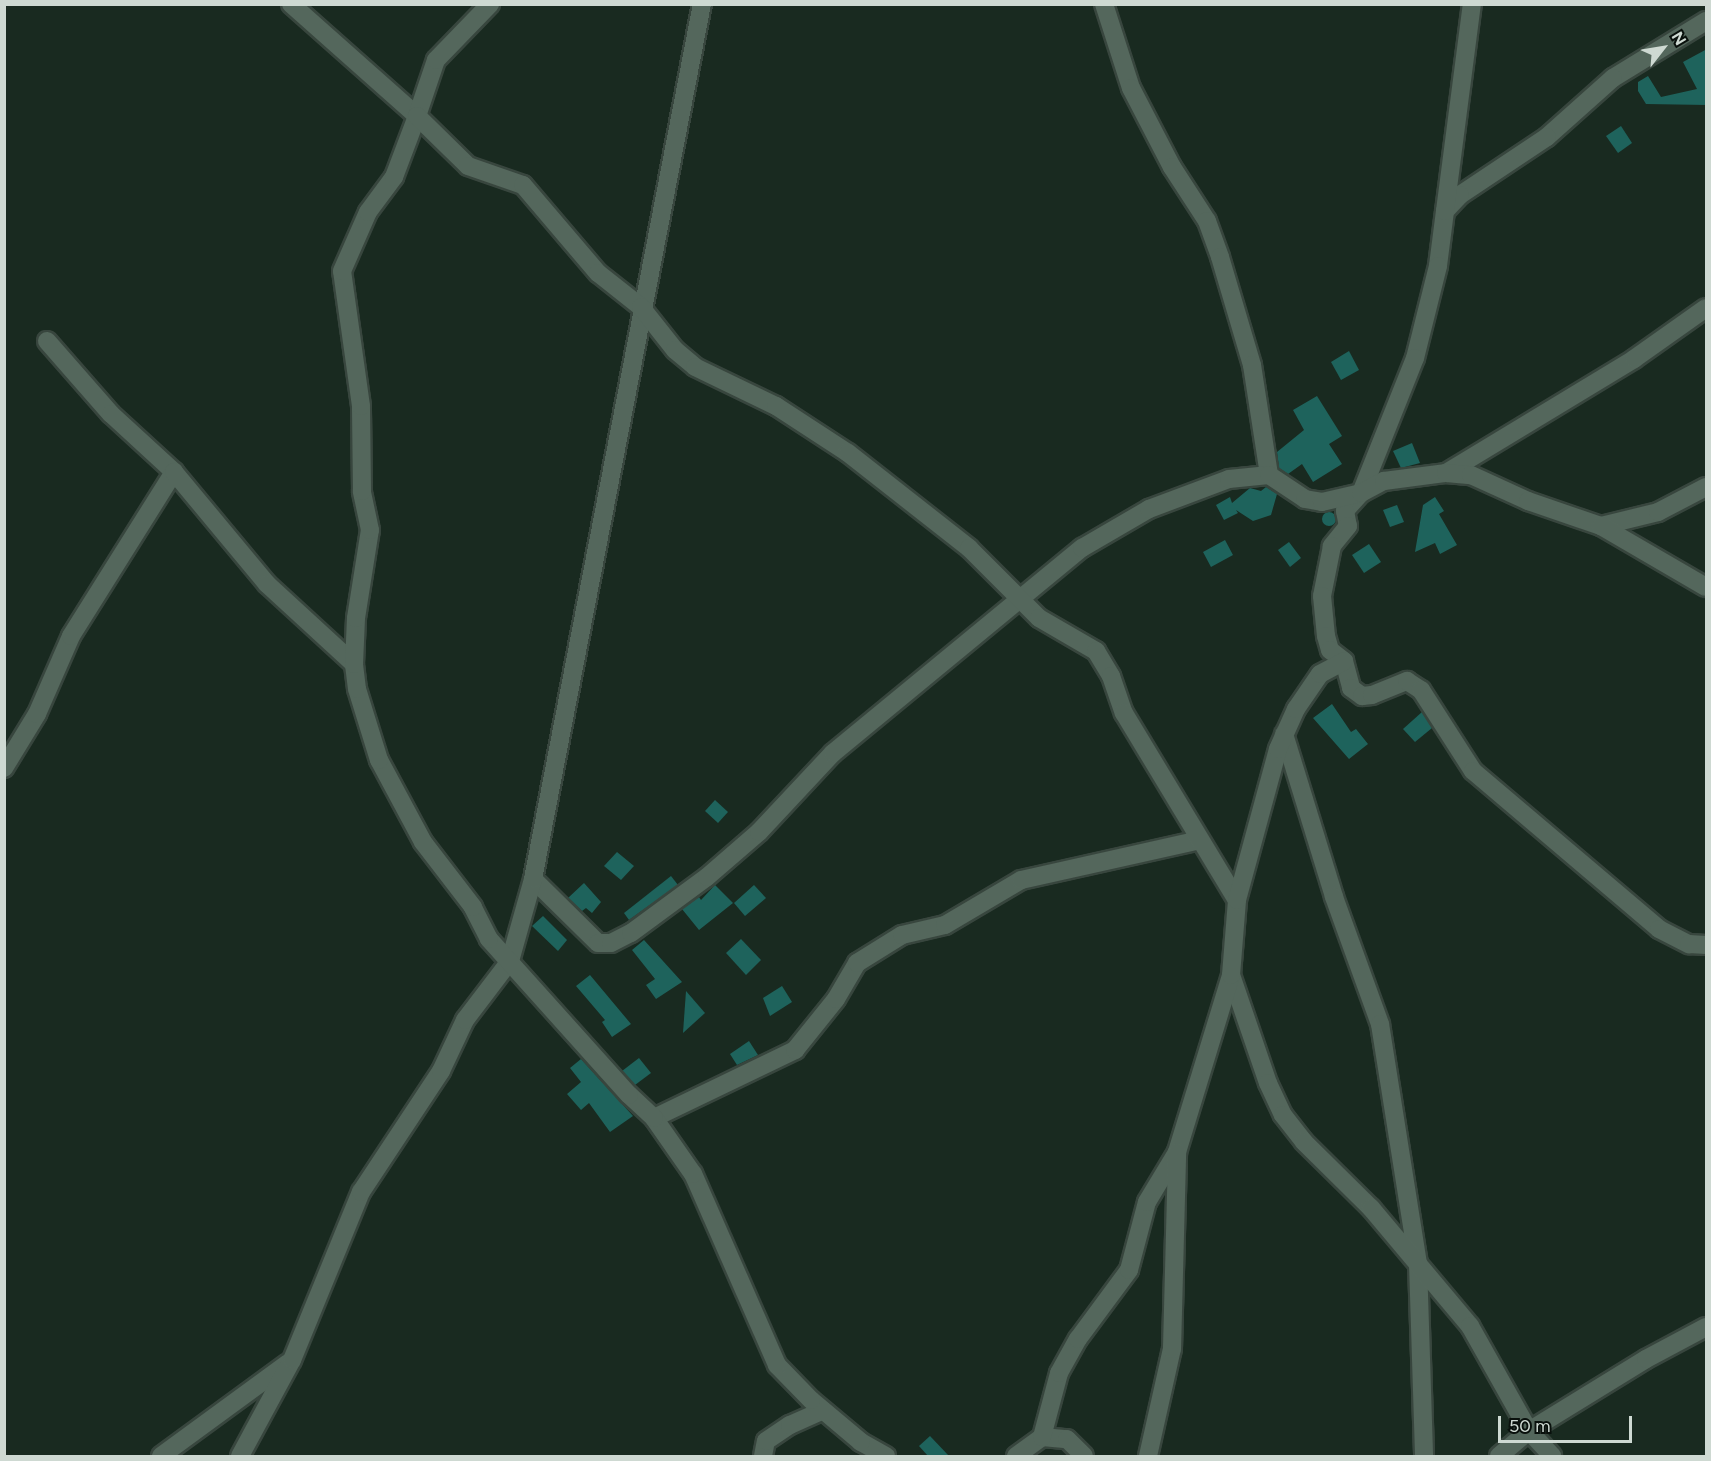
<!DOCTYPE html>
<html>
<head>
<meta charset="utf-8">
<style>
	body { margin:0 }
	#map { position:relative; width:1711px; height:1461px; overflow:hidden; background:#192a20; font-family:Figtree,sans-serif }
	div>[style] { position:absolute }
	.building>* { inset:0; background:#1e635c }
	.round { border-radius:50% }
	.roads { filter:drop-shadow(2px 0 #38463e) drop-shadow(-2px 0 #38463e) drop-shadow(0 2px #38463e) drop-shadow(0 -2px #38463e) }
	.minor>* { height:18px; margin:-9px; padding:0 9px; transform-origin:9px; border-radius:9px; background:#54675c }
	span { translate:-50% -50%; white-space:nowrap; text-align:center; line-height:1.15; -webkit-text-stroke:5px #09100c; paint-order:stroke }
	.frame { position:absolute; inset:0; border:6px solid #ced9d2; pointer-events:none }
	.north { position:absolute; left:1633px; top:18px; width:60px; height:60px; -webkit-text-stroke:4px #09100c; paint-order:stroke; rotate:59deg; font-size:16px; font-weight:700; line-height:24px; text-align:center; color:#ced9d2 }
	.north::after { content:''; display:block; margin:auto; width:21px; height:27px; background:#ced9d2; clip-path:polygon(50% 0,100% 100%,50% 72%,0 100%) }
	.scale { position:absolute; left:1498px; top:1416px; width:134px; height:27px; box-sizing:border-box; border:3px solid #ced9d2; border-top:0; padding-left:8px; font-size:18px; line-height:21px; white-space:nowrap; color:#ced9d2; -webkit-text-stroke:4px #09100c; paint-order:stroke }
</style>
</head>
<body>
<div id="map">
	<div class="building">
		<i style="clip-path:polygon(1707px 49px,1707px 105px,1646px 104px,1638px 91px,1638px 82px,1648px 76px,1661px 97px,1697px 89px,1683px 62px)"></i>
		<i style="clip-path:polygon(1621px 126px,1632px 143px,1618px 153px,1606px 136px)"></i>
		<i style="clip-path:polygon(1349px 351px,1359px 370px,1341px 380px,1331px 362px)"></i>
		<i style="clip-path:polygon(1317px 396px,1342px 436px,1329px 444px,1342px 464px,1313px 482px,1302px 464px,1288px 474px,1279px 468px,1277px 452px,1304px 430px,1293px 410px)"></i>
		<i style="clip-path:polygon(1412px 443px,1420px 463px,1401px 468px,1393px 451px)"></i>
		<i style="clip-path:polygon(1266px 487px,1277px 494px,1271px 515px,1253px 521px,1236px 510px,1238px 513px,1224px 520px,1216px 505px,1230px 497px,1232px 503px,1250px 488px,1261px 491px)"></i>
		<i style="clip-path:polygon(1435px 497px,1444px 511px,1439px 514px,1457px 545px,1440px 554px,1435px 543px,1415px 552px,1423px 505px)"></i>
		<i style="clip-path:polygon(1397px 505px,1404px 522px,1390px 527px,1383px 510px)"></i>
		<i class="round" style="left:1322px;top:512px;width:14px;height:14px"></i>
		<i style="clip-path:polygon(1225px 540px,1233px 555px,1211px 567px,1203px 552px)"></i>
		<i style="clip-path:polygon(1289px 542px,1301px 558px,1290px 567px,1278px 550px)"></i>
		<i style="clip-path:polygon(1369px 544px,1381px 562px,1364px 573px,1352px 555px)"></i>
		<i style="clip-path:polygon(1332px 704px,1351px 732px,1356px 729px,1368px 744px,1349px 759px,1313px 718px)"></i>
		<i style="clip-path:polygon(1422px 712px,1432px 728px,1415px 742px,1403px 729px)"></i>
		<i style="clip-path:polygon(715px 800px,728px 812px,718px 823px,705px 811px)"></i>
		<i style="clip-path:polygon(617px 852px,634px 866px,621px 880px,604px 866px)"></i>
		<i style="clip-path:polygon(671px 876px,678px 885px,629px 920px,624px 913px)"></i>
		<i style="clip-path:polygon(584px 883px,601px 902px,592px 913px,586px 908px,582px 911px,568px 898px)"></i>
		<i style="clip-path:polygon(715px 885px,733px 903px,699px 930px,682px 909px,699px 897px,701px 900px)"></i>
		<i style="clip-path:polygon(754px 885px,766px 898px,745px 916px,734px 903px)"></i>
		<i style="clip-path:polygon(543px 916px,567px 940px,558px 951px,532px 926px)"></i>
		<i style="clip-path:polygon(741px 939px,761px 960px,746px 975px,726px 953px)"></i>
		<i style="clip-path:polygon(644px 940px,682px 982px,656px 999px,646px 985px,655px 979px,632px 950px)"></i>
		<i style="clip-path:polygon(590px 975px,631px 1024px,612px 1037px,602px 1022px,605px 1020px,576px 986px)"></i>
		<i style="clip-path:polygon(782px 986px,792px 1002px,770px 1016px,763px 998px)"></i>
		<i style="clip-path:polygon(686px 991px,705px 1013px,683px 1033px)"></i>
		<i style="clip-path:polygon(749px 1041px,758px 1055px,737px 1065px,730px 1054px)"></i>
		<i style="clip-path:polygon(639px 1058px,651px 1073px,635px 1085px,622px 1071px)"></i>
		<i style="clip-path:polygon(581px 1059px,633px 1116px,610px 1132px,589px 1103px,581px 1110px,567px 1094px,581px 1082px,570px 1068px)"></i>
		<i style="clip-path:polygon(930px 1436px,949px 1456px,928px 1456px,919px 1446px)"></i>
	</div>
	<div class="roads">
		<div class="minor">
			<i style="left:291px;top:4px;width:169px;rotate:41.6deg"></i>
			<i style="left:417px;top:116px;width:59px;rotate:-71.3deg"></i>
			<i style="left:436px;top:60px;width:78px;rotate:-46deg"></i>
			<i style="left:1104px;top:4px;width:88px;rotate:72.2deg"></i>
			<i style="left:1131px;top:88px;width:89px;rotate:62.6deg"></i>
			<i style="left:1172px;top:167px;width:64px;rotate:57.1deg"></i>
			<i style="left:1207px;top:221px;width:38px;rotate:70deg"></i>
			<i style="left:1220px;top:257px;width:113px;rotate:73.5deg"></i>
			<i style="left:1252px;top:365px;width:111px;rotate:81.2deg"></i>
			<i style="left:1706px;top:21px;width:109px;rotate:148.5deg"></i>
			<i style="left:1613px;top:78px;width:89px;rotate:138.2deg"></i>
			<i style="left:1547px;top:137px;width:105px;rotate:146.3deg"></i>
			<i style="left:1460px;top:195px;width:22px;rotate:133deg"></i>
			<i style="left:1445px;top:211px;width:55px;rotate:97.3deg"></i>
			<i style="left:1438px;top:266px;width:95px;rotate:104deg"></i>
			<i style="left:1415px;top:358px;width:145px;rotate:111.8deg"></i>
			<i style="left:1361px;top:493px;width:24px;rotate:132deg"></i>
			<i style="left:1345px;top:511px;width:15px;rotate:79deg"></i>
			<i style="left:1348px;top:526px;width:26px;rotate:129deg"></i>
			<i style="left:1332px;top:546px;width:51px;rotate:101.3deg"></i>
			<i style="left:1322px;top:596px;width:40px;rotate:84.3deg"></i>
			<i style="left:1326px;top:636px;width:15px;rotate:74deg"></i>
			<i style="left:1330px;top:650px;width:18px;rotate:38deg"></i>
			<i style="left:1344px;top:661px;width:28px;rotate:75deg"></i>
			<i style="left:1351px;top:688px;width:14px;rotate:36deg"></i>
			<i style="left:1362px;top:696px;width:10px;rotate:-6deg"></i>
			<i style="left:1372px;top:695px;width:38px;rotate:-22deg"></i>
			<i style="left:1407px;top:681px;width:17px;rotate:33deg"></i>
			<i style="left:1421px;top:690px;width:96px;rotate:57.3deg"></i>
			<i style="left:1473px;top:771px;width:244px;rotate:40.3deg"></i>
			<i style="left:1659px;top:929px;width:34px;rotate:27deg"></i>
			<i style="left:1689px;top:944px;width:17px;rotate:3deg"></i>
			<i style="left:1445px;top:211px;width:209px;rotate:-82.6deg"></i>
			<i style="left:47px;top:341px;width:97px;rotate:48.8deg"></i>
			<i style="left:111px;top:414px;width:86px;rotate:42.6deg"></i>
			<i style="left:1446px;top:473px;width:220px;rotate:-31.2deg"></i>
			<i style="left:1634px;top:359px;width:88px;rotate:-35.3deg"></i>
			<i style="left:1601px;top:526px;width:59px;rotate:-13.8deg"></i>
			<i style="left:1658px;top:512px;width:54px;rotate:-27.5deg"></i>
			<i style="left:1284px;top:734px;width:170px;rotate:72.9deg"></i>
			<i style="left:1334px;top:897px;width:135px;rotate:70.1deg"></i>
			<i style="left:1380px;top:1024px;width:242px;rotate:81deg"></i>
			<i style="left:1418px;top:1263px;width:193px;rotate:88.2deg"></i>
			<i style="left:4px;top:768px;width:63px;rotate:-58.6deg"></i>
			<i style="left:37px;top:714px;width:85px;rotate:-66.4deg"></i>
			<i style="left:71px;top:636px;width:194px;rotate:-57.9deg"></i>
			<i style="left:174px;top:472px;width:146px;rotate:50.3deg"></i>
			<i style="left:267px;top:584px;width:118px;rotate:42.6deg"></i>
			<i style="left:533px;top:879px;width:91px;rotate:44.6deg"></i>
			<i style="left:598px;top:943px;width:13px"></i>
			<i style="left:611px;top:943px;width:22px;rotate:-27deg"></i>
			<i style="left:631px;top:933px;width:94px;rotate:-36.4deg"></i>
			<i style="left:707px;top:877px;width:69px;rotate:-40.9deg"></i>
			<i style="left:759px;top:832px;width:108px;rotate:-46.9deg"></i>
			<i style="left:833px;top:753px;width:323px;rotate:-39.5deg"></i>
			<i style="left:1082px;top:548px;width:78px;rotate:-30.2deg"></i>
			<i style="left:1149px;top:509px;width:85px;rotate:-20.6deg"></i>
			<i style="left:1229px;top:479px;width:40px;rotate:-5.7deg"></i>
			<i style="left:1269px;top:475px;width:43px;rotate:33.7deg"></i>
			<i style="left:1305px;top:499px;width:17px;rotate:10deg"></i>
			<i style="left:1322px;top:502px;width:40px;rotate:-13deg"></i>
			<i style="left:1361px;top:493px;width:26px;rotate:-28deg"></i>
			<i style="left:1384px;top:481px;width:63px;rotate:-7.4deg"></i>
			<i style="left:1446px;top:473px;width:25px;rotate:5deg"></i>
			<i style="left:1471px;top:475px;width:63px;rotate:24.5deg"></i>
			<i style="left:1528px;top:501px;width:77px;rotate:18.9deg"></i>
			<i style="left:1601px;top:526px;width:121px;rotate:30.2deg"></i>
			<i style="left:1231px;top:975px;width:114px;rotate:71.1deg"></i>
			<i style="left:1268px;top:1083px;width:35px;rotate:65deg"></i>
			<i style="left:1283px;top:1115px;width:34px;rotate:52deg"></i>
			<i style="left:1304px;top:1142px;width:94px;rotate:44.6deg"></i>
			<i style="left:1371px;top:1208px;width:154px;rotate:50deg"></i>
			<i style="left:1470px;top:1326px;width:120px;rotate:60.7deg"></i>
			<i style="left:1529px;top:1431px;width:34px;rotate:47deg"></i>
			<i style="left:654px;top:1118px;width:157px;rotate:-25.7deg"></i>
			<i style="left:795px;top:1050px;width:65px;rotate:-51.2deg"></i>
			<i style="left:836px;top:999px;width:42px;rotate:-59.7deg"></i>
			<i style="left:857px;top:963px;width:53px;rotate:-31.9deg"></i>
			<i style="left:902px;top:935px;width:44px;rotate:-13.1deg"></i>
			<i style="left:945px;top:925px;width:88px;rotate:-30.6deg"></i>
			<i style="left:1021px;top:880px;width:183px;rotate:-12.6deg"></i>
			<i style="left:1042px;top:1437px;width:25px;rotate:5deg"></i>
			<i style="left:1067px;top:1439px;width:24px;rotate:45deg"></i>
			<i style="left:161px;top:1456px;width:157px;rotate:-36.2deg"></i>
			<i style="left:240px;top:1456px;width:109px;rotate:-61.6deg"></i>
			<i style="left:292px;top:1360px;width:182px;rotate:-67.7deg"></i>
			<i style="left:361px;top:1192px;width:145px;rotate:-56.5deg"></i>
			<i style="left:441px;top:1071px;width:56px;rotate:-64.8deg"></i>
			<i style="left:465px;top:1020px;width:74px;rotate:-52.7deg"></i>
			<i style="left:510px;top:961px;width:85px;rotate:-74.3deg"></i>
			<i style="left:533px;top:879px;width:891px;rotate:-79.07deg"></i>
			<i style="left:763px;top:1456px;width:15px;rotate:-79deg"></i>
			<i style="left:766px;top:1441px;width:29px;rotate:-34deg"></i>
			<i style="left:790px;top:1425px;width:36px;rotate:-24deg"></i>
			<i style="left:886px;top:1456px;width:29px;rotate:-151deg"></i>
			<i style="left:861px;top:1442px;width:65px;rotate:-140deg"></i>
			<i style="left:811px;top:1400px;width:49px;rotate:-134.2deg"></i>
			<i style="left:777px;top:1365px;width:209px;rotate:-113.7deg"></i>
			<i style="left:693px;top:1174px;width:68px;rotate:-124.9deg"></i>
			<i style="left:654px;top:1118px;width:34px;rotate:-137deg"></i>
			<i style="left:629px;top:1095px;width:210px;rotate:-131.9deg"></i>
			<i style="left:489px;top:939px;width:36px;rotate:-117deg"></i>
			<i style="left:473px;top:907px;width:82px;rotate:-127.6deg"></i>
			<i style="left:423px;top:842px;width:93px;rotate:-118.2deg"></i>
			<i style="left:379px;top:760px;width:74px;rotate:-107.2deg"></i>
			<i style="left:357px;top:689px;width:25px;rotate:-97deg"></i>
			<i style="left:354px;top:664px;width:46px;rotate:-87.5deg"></i>
			<i style="left:356px;top:618px;width:89px;rotate:-81deg"></i>
			<i style="left:370px;top:530px;width:40px;rotate:-102deg"></i>
			<i style="left:362px;top:491px;width:85px;rotate:-90.7deg"></i>
			<i style="left:361px;top:406px;width:136px;rotate:-98deg"></i>
			<i style="left:342px;top:271px;width:64px;rotate:-66.2deg"></i>
			<i style="left:368px;top:212px;width:44px;rotate:-53.4deg"></i>
			<i style="left:394px;top:177px;width:65px;rotate:-69.3deg"></i>
			<i style="left:417px;top:116px;width:71px;rotate:44.4deg"></i>
			<i style="left:468px;top:166px;width:58px;rotate:19.1deg"></i>
			<i style="left:523px;top:185px;width:116px;rotate:49.6deg"></i>
			<i style="left:598px;top:273px;width:55px;rotate:38.3deg"></i>
			<i style="left:641px;top:307px;width:55px;rotate:51.7deg"></i>
			<i style="left:675px;top:350px;width:26px;rotate:40deg"></i>
			<i style="left:695px;top:367px;width:90px;rotate:25.7deg"></i>
			<i style="left:776px;top:406px;width:86px;rotate:33.1deg"></i>
			<i style="left:848px;top:453px;width:154px;rotate:38.1deg"></i>
			<i style="left:969px;top:548px;width:99px;rotate:45deg"></i>
			<i style="left:1039px;top:618px;width:66px;rotate:30.1deg"></i>
			<i style="left:1096px;top:651px;width:29px;rotate:59deg"></i>
			<i style="left:1111px;top:676px;width:39px;rotate:71deg"></i>
			<i style="left:1124px;top:713px;width:218px;rotate:58.9deg"></i>
			<i style="left:1016px;top:1456px;width:32px;rotate:-36deg"></i>
			<i style="left:1042px;top:1437px;width:66px;rotate:-75.1deg"></i>
			<i style="left:1059px;top:1373px;width:39px;rotate:-61deg"></i>
			<i style="left:1078px;top:1339px;width:86px;rotate:-53.5deg"></i>
			<i style="left:1129px;top:1270px;width:70px;rotate:-75.2deg"></i>
			<i style="left:1147px;top:1202px;width:58px;rotate:-59deg"></i>
			<i style="left:1177px;top:1152px;width:185px;rotate:-73deg"></i>
			<i style="left:1231px;top:975px;width:75px;rotate:-85.4deg"></i>
			<i style="left:1237px;top:900px;width:156px;rotate:-74.8deg"></i>
			<i style="left:1278px;top:749px;width:44px;rotate:-65.8deg"></i>
			<i style="left:1296px;top:709px;width:42px;rotate:-55.6deg"></i>
			<i style="left:1320px;top:674px;width:27px;rotate:-28deg"></i>
			<i style="left:1148px;top:1456px;width:110px;rotate:-77.4deg"></i>
			<i style="left:1172px;top:1349px;width:197px;rotate:-88.5deg"></i>
			<i style="left:1499px;top:1456px;width:39px;rotate:-40deg"></i>
			<i style="left:1529px;top:1431px;width:137px;rotate:-31.6deg"></i>
			<i style="left:1646px;top:1359px;width:68px;rotate:-28.1deg"></i>
		</div>
	</div>
	<div class="frame"></div>
	<div class="north">N</div>
	<div class="scale">50 m</div>
</div>
</body>
</html>
